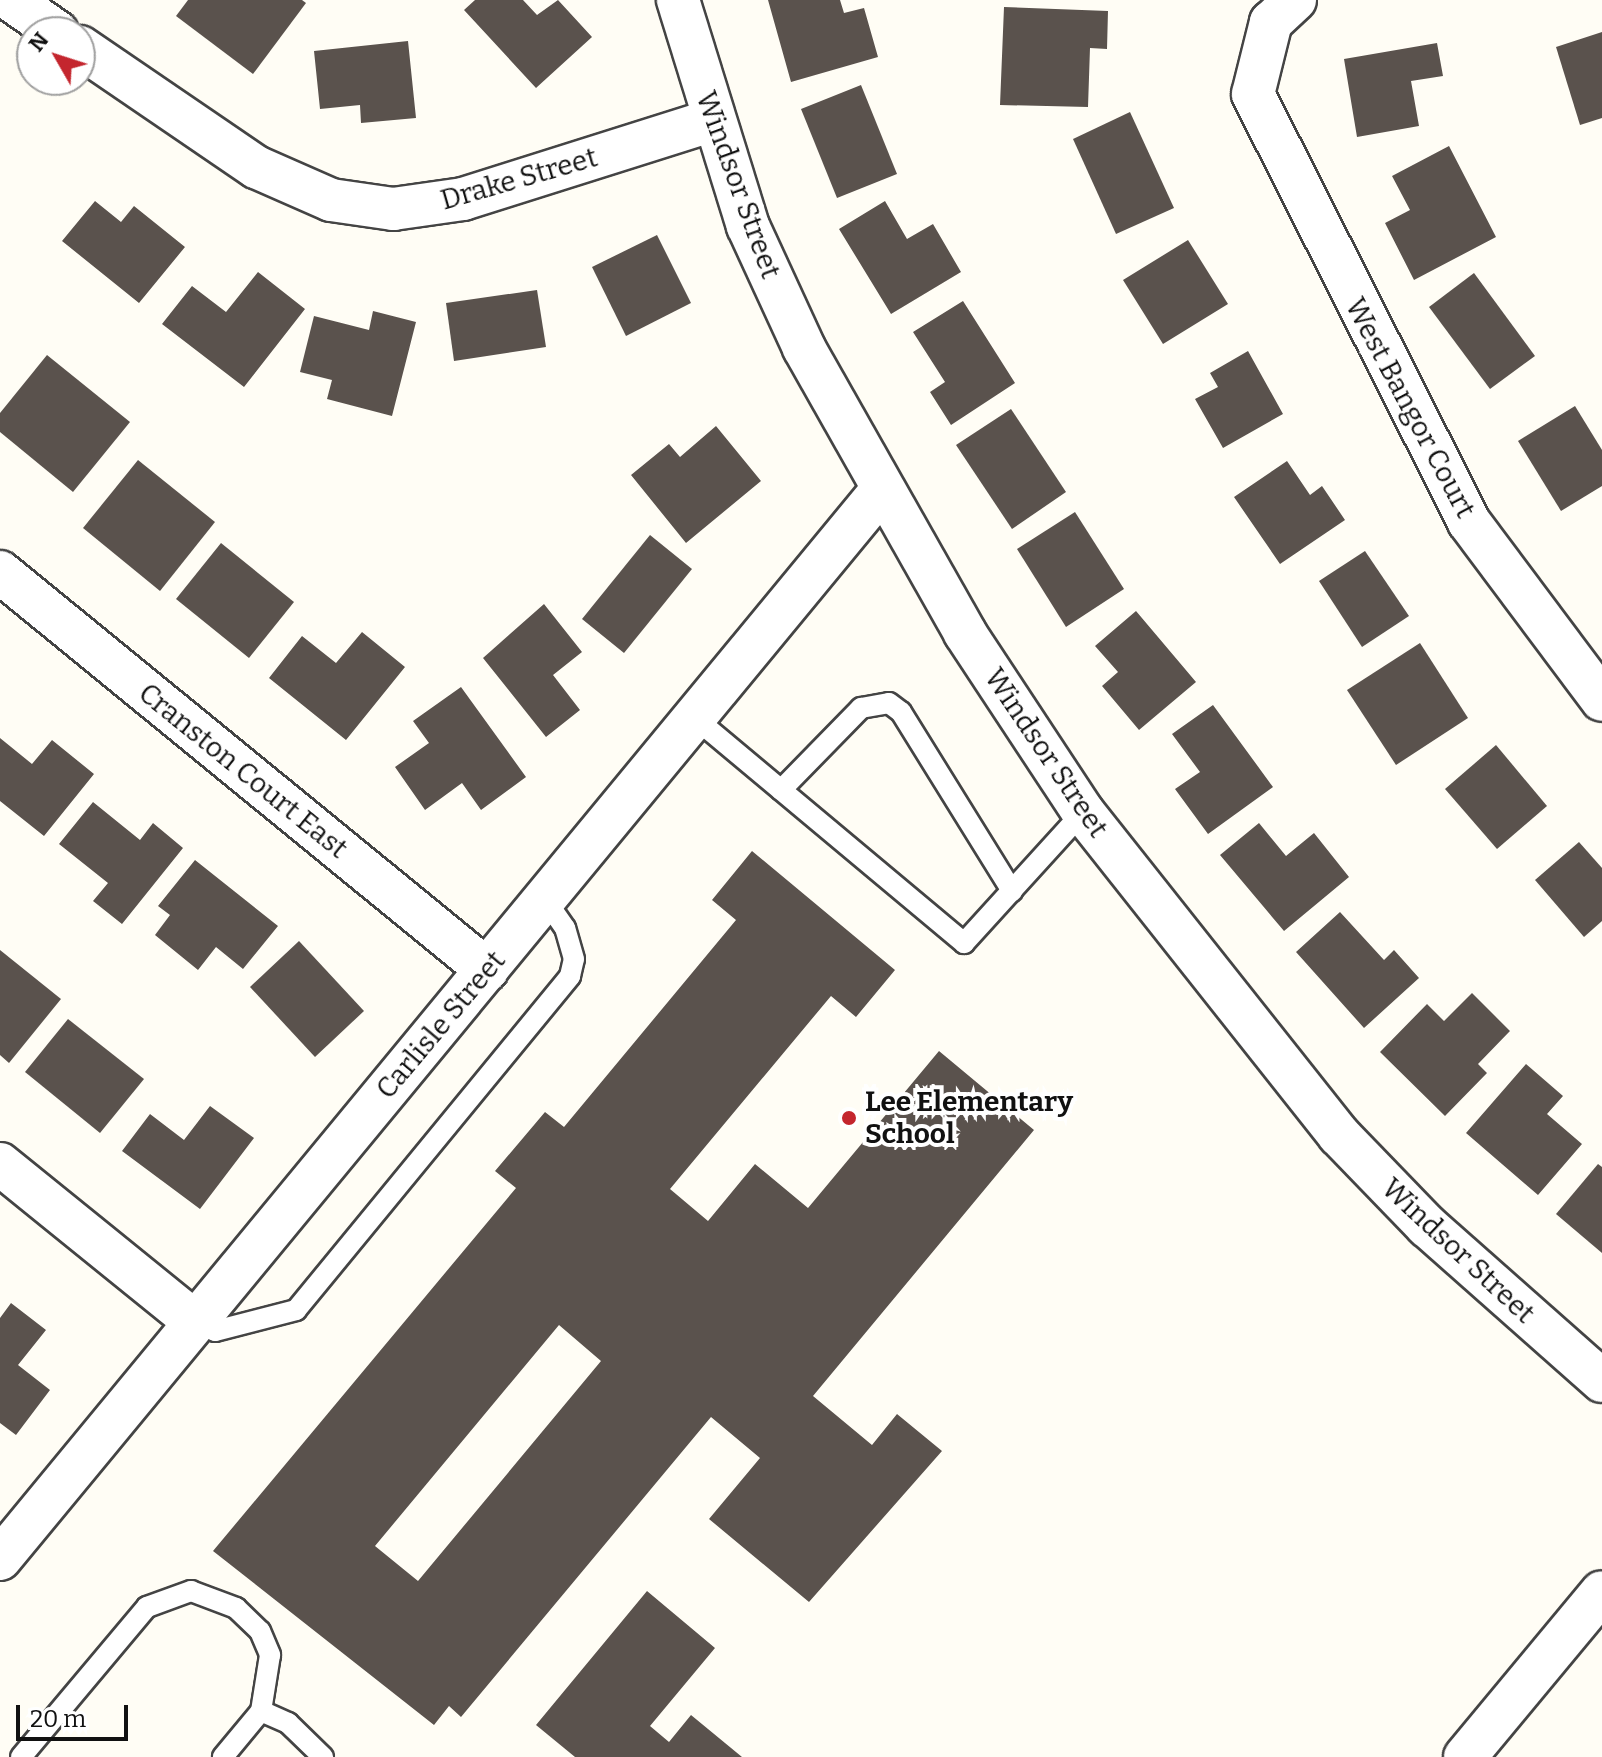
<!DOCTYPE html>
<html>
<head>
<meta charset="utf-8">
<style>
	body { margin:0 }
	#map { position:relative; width:1602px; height:1757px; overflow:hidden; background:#fffdf5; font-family:Bitter,serif }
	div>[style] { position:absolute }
	.building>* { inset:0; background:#5a524d }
	.roads { filter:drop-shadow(2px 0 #444) drop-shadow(-2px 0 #444) drop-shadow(0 2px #444) drop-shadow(0 -2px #444) }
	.lane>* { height:20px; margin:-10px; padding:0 10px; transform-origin:10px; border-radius:10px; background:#fff }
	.street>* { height:42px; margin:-21px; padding:0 21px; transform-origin:21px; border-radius:21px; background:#fff }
	.dots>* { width:22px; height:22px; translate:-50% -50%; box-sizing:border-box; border:4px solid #fff; border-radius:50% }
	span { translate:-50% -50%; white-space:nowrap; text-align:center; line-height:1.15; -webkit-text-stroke:8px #fff; paint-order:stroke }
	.street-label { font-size:28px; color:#111 }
	.poi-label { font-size:28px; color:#111; font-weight:700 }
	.left { translate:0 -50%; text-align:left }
	.north { position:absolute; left:16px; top:16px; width:80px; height:80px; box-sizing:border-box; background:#fff; border:2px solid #a0a0a0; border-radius:50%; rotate:309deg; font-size:22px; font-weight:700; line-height:32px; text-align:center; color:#111 }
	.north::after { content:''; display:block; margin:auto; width:28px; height:36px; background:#c4262e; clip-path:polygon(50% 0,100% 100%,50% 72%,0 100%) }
	.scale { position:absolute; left:16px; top:1705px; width:112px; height:36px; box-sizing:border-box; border:4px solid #111; border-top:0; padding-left:10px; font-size:24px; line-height:28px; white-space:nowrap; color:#111; -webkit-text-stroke:6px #fff; paint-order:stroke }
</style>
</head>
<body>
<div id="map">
	<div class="building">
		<i style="clip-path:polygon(188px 0,302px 0,306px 3px,253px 74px,176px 16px)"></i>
		<i style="clip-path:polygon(475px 0,523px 0,537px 15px,558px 0,592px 37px,536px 88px,464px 10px)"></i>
		<i style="clip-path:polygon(768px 0,840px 0,844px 13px,864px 8px,878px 57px,791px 82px)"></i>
		<i style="clip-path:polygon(1004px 7px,1108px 11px,1107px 49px,1090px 48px,1088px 107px,1000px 105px)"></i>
		<i style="clip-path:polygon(1602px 32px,1602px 118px,1580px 125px,1556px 47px)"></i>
		<i style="clip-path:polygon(408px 41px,416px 118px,361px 123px,360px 105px,320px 109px,314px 51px)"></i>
		<i style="clip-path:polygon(1437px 43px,1443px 76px,1411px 81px,1419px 126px,1357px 137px,1344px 59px)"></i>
		<i style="clip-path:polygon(861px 85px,897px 174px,837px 198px,801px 109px)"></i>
		<i style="clip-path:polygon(1130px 112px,1174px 208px,1116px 234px,1073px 139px)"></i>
		<i style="clip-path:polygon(1449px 146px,1496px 237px,1414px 280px,1385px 223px,1410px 210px,1392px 176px)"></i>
		<i style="clip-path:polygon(95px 201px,121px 222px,134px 206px,185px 247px,139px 303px,62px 241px)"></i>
		<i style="clip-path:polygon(885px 201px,907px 239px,933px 224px,961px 272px,891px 314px,839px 229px)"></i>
		<i style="clip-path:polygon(657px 235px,691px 303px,626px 336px,592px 267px)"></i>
		<i style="clip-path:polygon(1188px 240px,1228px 304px,1163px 344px,1123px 280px)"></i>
		<i style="clip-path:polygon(258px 272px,305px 309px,244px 387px,162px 324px,192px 286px,226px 312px)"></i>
		<i style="clip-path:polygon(1474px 273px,1535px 356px,1490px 389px,1429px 307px)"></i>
		<i style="clip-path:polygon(537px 290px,546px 347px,454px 361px,446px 303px)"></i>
		<i style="clip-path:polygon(963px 301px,1015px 383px,951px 425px,930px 392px,945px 382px,913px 332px)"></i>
		<i style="clip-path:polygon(373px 311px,416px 322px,392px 416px,327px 399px,332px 380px,300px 372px,314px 316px,369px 330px)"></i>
		<i style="clip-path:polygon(1248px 351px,1283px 414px,1223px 448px,1195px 399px,1218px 387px,1210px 373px)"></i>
		<i style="clip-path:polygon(47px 355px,130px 422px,73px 492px,0 432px,0 413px)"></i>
		<i style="clip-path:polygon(1575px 406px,1602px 450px,1602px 486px,1561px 511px,1518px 441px)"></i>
		<i style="clip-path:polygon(1011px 409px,1066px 492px,1012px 529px,956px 445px)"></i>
		<i style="clip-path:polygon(716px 426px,761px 481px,686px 543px,631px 475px,669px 444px,680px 457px)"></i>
		<i style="clip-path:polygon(138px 460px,215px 522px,160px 591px,83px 528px)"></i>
		<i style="clip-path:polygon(1287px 461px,1310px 495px,1322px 486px,1345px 520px,1280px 564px,1234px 497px)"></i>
		<i style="clip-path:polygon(1075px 512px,1124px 589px,1066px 627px,1017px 549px)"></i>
		<i style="clip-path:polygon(650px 535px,692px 569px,624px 653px,582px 619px)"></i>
		<i style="clip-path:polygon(221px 543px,294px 602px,249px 658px,176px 599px)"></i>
		<i style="clip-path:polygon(1365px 551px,1409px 616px,1362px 647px,1319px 581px)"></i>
		<i style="clip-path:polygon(544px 604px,582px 652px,553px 675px,580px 710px,546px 737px,483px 658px)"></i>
		<i style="clip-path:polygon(1136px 611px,1196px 682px,1139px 730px,1102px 686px,1118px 672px,1095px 646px)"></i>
		<i style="clip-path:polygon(362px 632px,405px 667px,346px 740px,269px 678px,302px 636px,336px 663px)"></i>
		<i style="clip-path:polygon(1420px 643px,1468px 718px,1396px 765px,1347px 690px)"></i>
		<i style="clip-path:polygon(461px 687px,526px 777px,481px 810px,462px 783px,425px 810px,395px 767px,429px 743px,413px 721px)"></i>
		<i style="clip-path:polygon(1213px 705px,1273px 787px,1208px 834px,1175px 789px,1200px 772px,1172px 734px)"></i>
		<i style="clip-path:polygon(0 738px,32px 764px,52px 740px,94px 774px,44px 836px,0 801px)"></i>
		<i style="clip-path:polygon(1496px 745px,1547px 806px,1497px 849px,1445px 789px)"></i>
		<i style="clip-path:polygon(93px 802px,140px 840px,153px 823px,183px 848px,122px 924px,93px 901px,108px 883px,59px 844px)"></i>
		<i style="clip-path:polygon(1259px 823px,1286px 856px,1314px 833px,1349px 877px,1284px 931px,1220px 855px)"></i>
		<i style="clip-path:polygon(1579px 842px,1602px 868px,1602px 921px,1584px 937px,1535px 880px)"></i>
		<i style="clip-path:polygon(evenodd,752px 851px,895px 970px,856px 1017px,831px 996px,670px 1189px,708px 1221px,755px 1164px,808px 1208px,939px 1051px,1034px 1130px,813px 1396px,872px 1445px,897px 1414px,942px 1451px,809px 1602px,709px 1519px,760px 1458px,711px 1417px,461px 1717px,449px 1706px,434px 1725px,213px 1551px,516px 1188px,495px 1171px,545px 1112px,564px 1127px,736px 920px,712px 900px,752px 851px,559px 1325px,601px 1361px,418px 1581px,375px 1546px,559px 1325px)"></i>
		<i style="clip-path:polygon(195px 860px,278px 926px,243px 969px,216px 947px,198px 970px,155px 935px,170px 915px,158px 906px)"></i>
		<i style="clip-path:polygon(1340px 912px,1384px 960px,1394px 950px,1419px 978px,1364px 1028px,1296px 952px)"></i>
		<i style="clip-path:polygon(299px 941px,364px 1011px,315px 1057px,250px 987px)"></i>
		<i style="clip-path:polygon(0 950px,61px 999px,9px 1063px,0 1055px)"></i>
		<i style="clip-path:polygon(1472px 993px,1510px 1031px,1478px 1064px,1487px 1073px,1445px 1116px,1380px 1052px,1427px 1004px,1444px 1021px)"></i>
		<i style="clip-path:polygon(68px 1019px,144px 1079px,100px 1133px,25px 1072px)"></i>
		<i style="clip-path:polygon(1526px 1064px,1563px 1096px,1547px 1114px,1582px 1144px,1538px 1195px,1466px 1133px)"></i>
		<i style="clip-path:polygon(210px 1106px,254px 1138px,200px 1209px,122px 1151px,150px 1114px,184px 1140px)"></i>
		<i style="clip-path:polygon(1598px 1164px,1602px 1167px,1602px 1253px,1556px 1214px)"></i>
		<i style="clip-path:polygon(11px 1303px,46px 1330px,18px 1365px,50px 1390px,16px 1435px,0 1423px,0 1318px)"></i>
		<i style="clip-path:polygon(647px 1591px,715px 1648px,650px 1726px,669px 1742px,691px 1715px,742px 1757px,575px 1757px,536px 1725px)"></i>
	</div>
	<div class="roads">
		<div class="lane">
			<i style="left:695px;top:718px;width:351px;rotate:39.9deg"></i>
			<i style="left:964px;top:943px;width:177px;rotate:-47.7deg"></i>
			<i style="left:781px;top:790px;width:115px;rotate:-45.7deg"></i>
			<i style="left:861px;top:708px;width:28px;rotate:-10deg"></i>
			<i style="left:889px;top:703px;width:15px;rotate:37deg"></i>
			<i style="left:901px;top:712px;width:211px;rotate:58.2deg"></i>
			<i style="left:195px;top:1322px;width:22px;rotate:24deg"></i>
			<i style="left:215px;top:1331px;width:84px;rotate:-14.5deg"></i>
			<i style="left:296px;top:1310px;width:432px;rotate:-50.6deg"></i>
			<i style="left:570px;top:976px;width:17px;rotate:-77deg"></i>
			<i style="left:574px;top:959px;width:32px;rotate:-106deg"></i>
			<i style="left:565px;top:928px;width:35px;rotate:-125deg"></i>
			<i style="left:261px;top:1711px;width:30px;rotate:24deg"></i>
			<i style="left:288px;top:1723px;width:49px;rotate:44.2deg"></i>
			<i style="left:21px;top:1757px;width:196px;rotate:-50deg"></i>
			<i style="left:147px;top:1607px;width:47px;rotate:-20deg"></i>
			<i style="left:191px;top:1591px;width:48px;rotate:20.7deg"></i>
			<i style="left:236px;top:1608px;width:33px;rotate:44deg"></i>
			<i style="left:260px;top:1631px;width:26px;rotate:67deg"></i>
			<i style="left:270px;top:1655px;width:57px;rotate:99.1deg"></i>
			<i style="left:261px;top:1711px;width:60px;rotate:129.6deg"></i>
		</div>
		<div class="street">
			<i style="left:11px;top:0;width:56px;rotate:34.8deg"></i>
			<i style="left:678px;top:0;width:237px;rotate:72.8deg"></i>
			<i style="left:748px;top:226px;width:134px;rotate:65.3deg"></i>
			<i style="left:804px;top:348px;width:327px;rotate:60.5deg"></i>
			<i style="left:965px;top:633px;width:214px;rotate:56.6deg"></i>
			<i style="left:1083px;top:812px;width:412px;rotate:51.6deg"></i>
			<i style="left:1339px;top:1135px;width:127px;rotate:46deg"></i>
			<i style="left:1427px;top:1226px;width:234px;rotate:41.5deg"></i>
			<i style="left:1295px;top:0;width:33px;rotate:137deg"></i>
			<i style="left:1271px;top:22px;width:74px;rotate:104deg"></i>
			<i style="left:1253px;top:94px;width:479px;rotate:63.2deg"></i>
			<i style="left:1469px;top:522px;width:222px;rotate:53.2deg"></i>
			<i style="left:80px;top:47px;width:213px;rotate:34.3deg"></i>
			<i style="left:256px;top:167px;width:82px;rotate:23.7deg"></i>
			<i style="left:331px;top:200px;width:63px;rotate:8.3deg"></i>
			<i style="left:393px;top:209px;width:71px;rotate:-8.1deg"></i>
			<i style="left:463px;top:199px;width:260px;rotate:-17.5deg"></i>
			<i style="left:0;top:572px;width:629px;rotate:39.26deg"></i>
			<i style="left:0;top:1164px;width:251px;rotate:39deg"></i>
			<i style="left:0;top:1559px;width:1384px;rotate:-50.48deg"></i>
			<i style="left:1465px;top:1757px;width:214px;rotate:-50.3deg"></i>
		</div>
	</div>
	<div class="dots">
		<i style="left:849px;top:1118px;background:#c4262e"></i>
	</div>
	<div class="street-label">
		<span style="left:519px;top:179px;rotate:-16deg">Drake Street</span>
		<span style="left:738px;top:185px;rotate:70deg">Windsor Street</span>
		<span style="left:1410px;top:408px;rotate:62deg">West Bangor Court</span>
		<span style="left:1046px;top:753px;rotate:56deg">Windsor Street</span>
		<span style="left:243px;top:771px;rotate:39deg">Cranston Court East</span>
		<span style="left:441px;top:1025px;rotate:-50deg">Carlisle Street</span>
		<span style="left:1458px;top:1251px;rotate:43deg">Windsor Street</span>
	</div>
	<div class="poi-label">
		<span class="left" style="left:865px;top:1118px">Lee Elementary<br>School</span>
	</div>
	<div class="north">N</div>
	<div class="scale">20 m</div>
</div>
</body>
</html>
